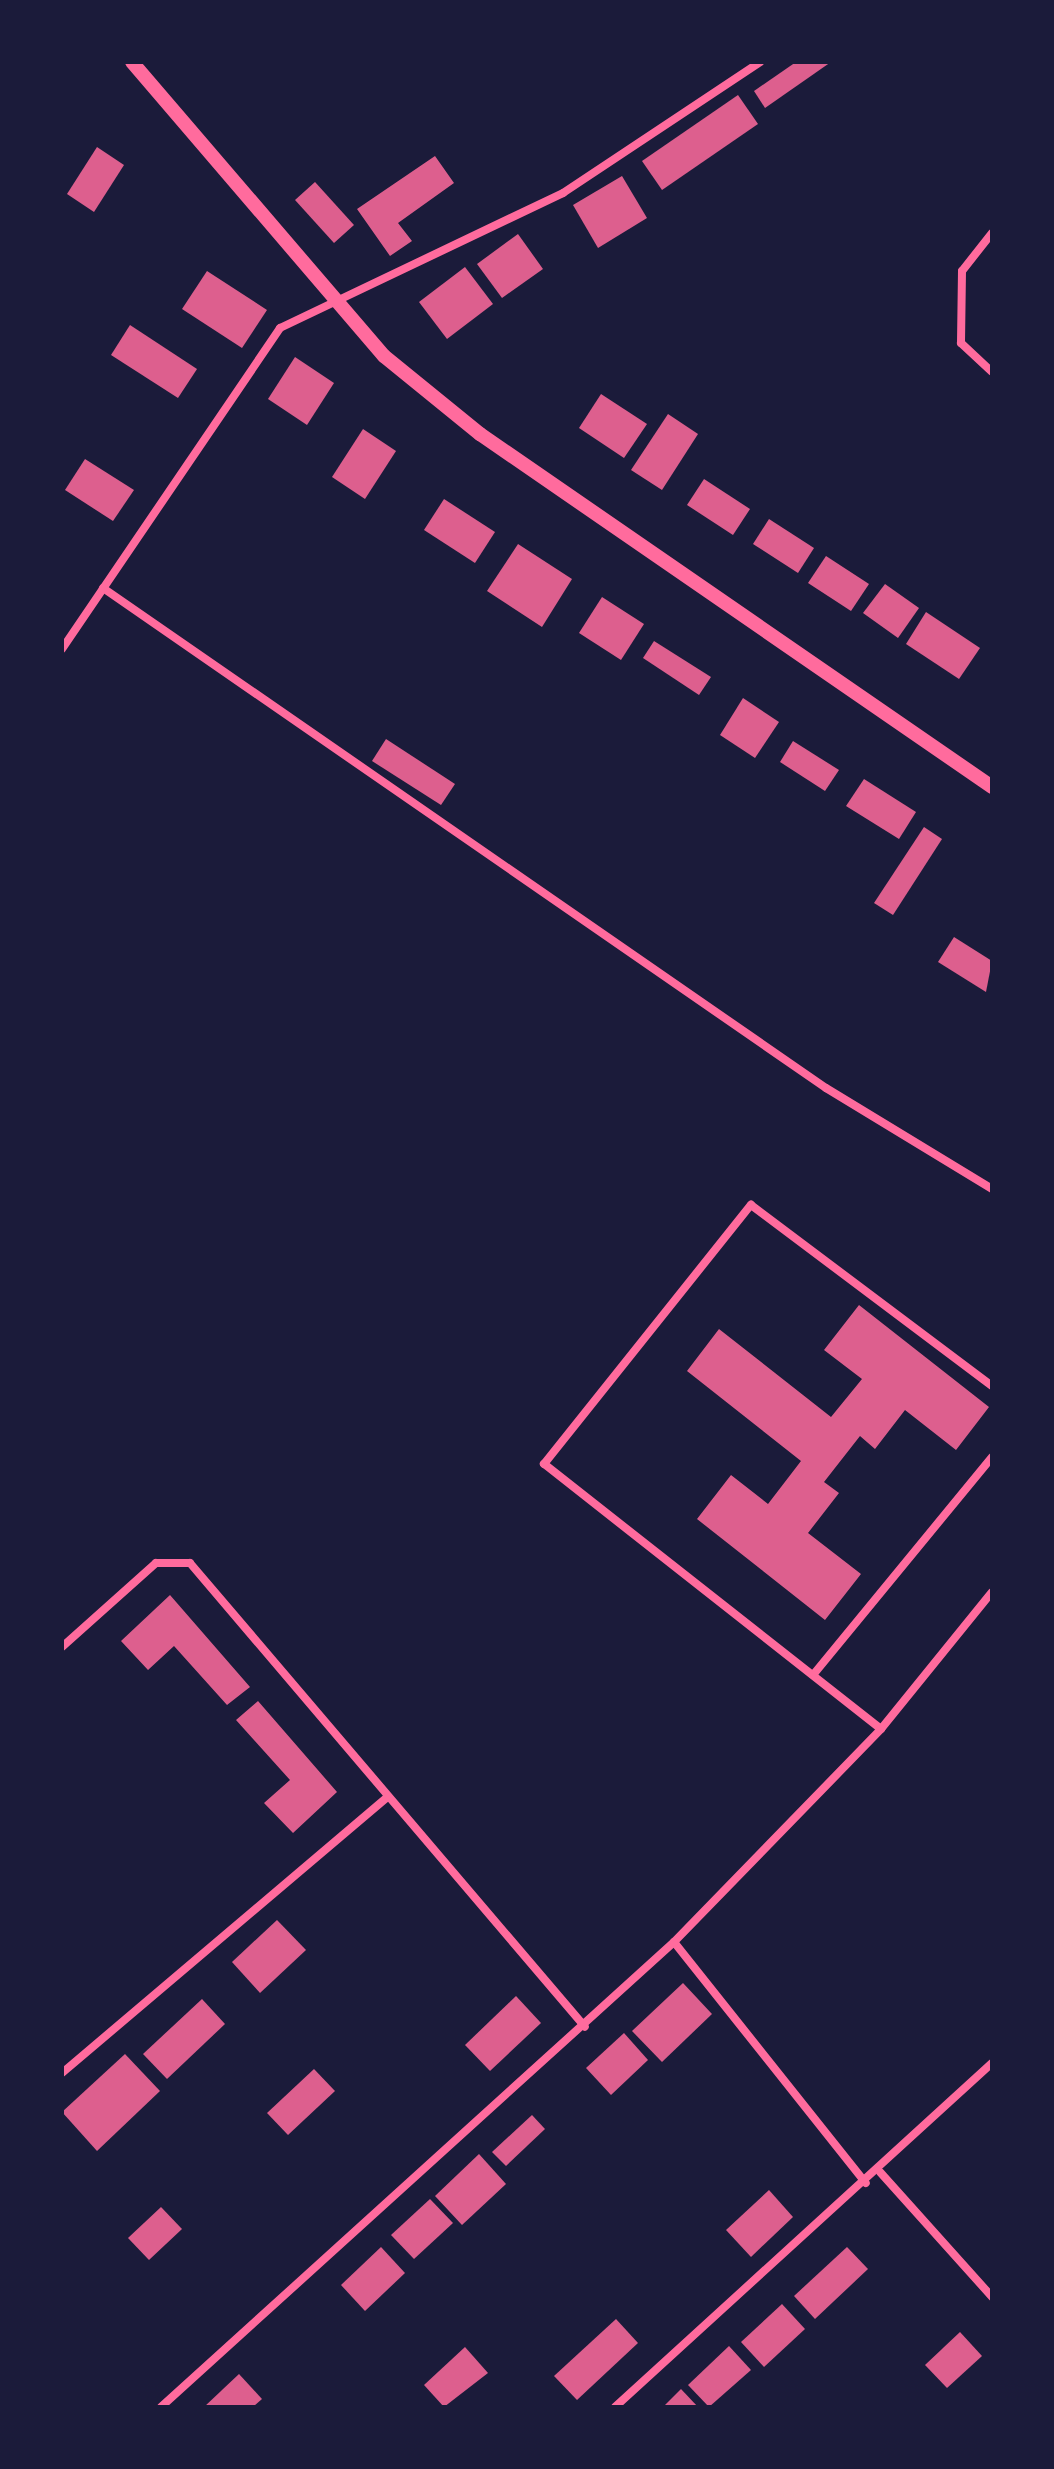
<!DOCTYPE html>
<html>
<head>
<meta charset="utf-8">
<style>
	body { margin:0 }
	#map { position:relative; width:1054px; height:2469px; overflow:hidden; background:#1b1b3a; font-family:Lato,sans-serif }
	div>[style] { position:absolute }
	.building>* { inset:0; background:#dd5f8e }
	.minor>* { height:8px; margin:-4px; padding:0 4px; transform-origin:4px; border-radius:4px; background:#ff6b9d }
	.secondary>* { height:14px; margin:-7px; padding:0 7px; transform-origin:7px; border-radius:7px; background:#ff6b9d }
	span { translate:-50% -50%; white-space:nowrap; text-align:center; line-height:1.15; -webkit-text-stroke:6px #1b1b3a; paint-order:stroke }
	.frame { position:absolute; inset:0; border:64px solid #1b1b3a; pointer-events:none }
</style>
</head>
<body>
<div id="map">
	<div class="building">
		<i style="clip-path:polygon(796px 62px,831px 62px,765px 108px,754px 91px)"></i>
		<i style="clip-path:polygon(738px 95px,758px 124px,662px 190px,642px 161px)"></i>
		<i style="clip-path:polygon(97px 147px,124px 165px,94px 212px,67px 194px)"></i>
		<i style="clip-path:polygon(435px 156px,454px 183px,398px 223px,412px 241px,390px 256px,357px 209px)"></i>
		<i style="clip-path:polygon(622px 176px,647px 218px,598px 248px,573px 205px)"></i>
		<i style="clip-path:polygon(315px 182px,354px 225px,334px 243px,295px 200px)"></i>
		<i style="clip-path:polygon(518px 234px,543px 269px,502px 298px,477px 264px)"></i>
		<i style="clip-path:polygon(465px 267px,493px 304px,447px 339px,419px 302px)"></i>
		<i style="clip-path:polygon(207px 271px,267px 310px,242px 348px,182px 309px)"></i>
		<i style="clip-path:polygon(130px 325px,197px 369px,178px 398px,111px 355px)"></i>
		<i style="clip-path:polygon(295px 357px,334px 383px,307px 425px,268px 399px)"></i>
		<i style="clip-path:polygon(601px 394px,647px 424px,624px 458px,579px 428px)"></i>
		<i style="clip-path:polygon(668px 414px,698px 434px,662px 490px,631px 470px)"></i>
		<i style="clip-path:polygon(363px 429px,396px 451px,365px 499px,332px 477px)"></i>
		<i style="clip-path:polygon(85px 459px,134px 490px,113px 521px,65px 490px)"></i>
		<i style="clip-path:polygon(704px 479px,750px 509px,733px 535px,687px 505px)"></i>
		<i style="clip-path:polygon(444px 499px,495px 532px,475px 563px,424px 530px)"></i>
		<i style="clip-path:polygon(769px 519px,814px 548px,798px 573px,753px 544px)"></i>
		<i style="clip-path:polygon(518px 544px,572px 579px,542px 627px,487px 591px)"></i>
		<i style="clip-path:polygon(826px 556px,869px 584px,851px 611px,808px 583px)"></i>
		<i style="clip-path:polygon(885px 584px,919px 608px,898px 638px,863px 613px)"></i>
		<i style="clip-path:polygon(602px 597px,644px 624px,621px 660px,579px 633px)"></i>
		<i style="clip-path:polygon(926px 612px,980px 648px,959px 679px,906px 644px)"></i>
		<i style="clip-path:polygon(654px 641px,711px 677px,699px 695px,643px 658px)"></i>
		<i style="clip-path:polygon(743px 698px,779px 722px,755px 758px,720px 735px)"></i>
		<i style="clip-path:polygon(386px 739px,455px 784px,441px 805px,372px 761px)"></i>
		<i style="clip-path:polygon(793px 741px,839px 770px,825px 791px,780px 762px)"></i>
		<i style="clip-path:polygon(864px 779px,916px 812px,899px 839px,846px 806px)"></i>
		<i style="clip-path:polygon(924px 827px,942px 839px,893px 915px,874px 903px)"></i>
		<i style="clip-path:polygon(954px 937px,992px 961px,986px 992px,938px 962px)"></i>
		<i style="clip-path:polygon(859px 1305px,989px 1407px,956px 1450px,905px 1410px,875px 1449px,860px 1436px,824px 1482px,839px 1493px,808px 1533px,861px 1574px,825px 1620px,697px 1519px,731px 1475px,768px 1504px,801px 1461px,687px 1371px,719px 1329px,831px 1417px,862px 1379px,824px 1350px)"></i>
		<i style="clip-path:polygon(170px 1595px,250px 1687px,227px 1705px,174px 1646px,148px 1670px,121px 1641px)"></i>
		<i style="clip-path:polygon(258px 1701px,337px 1792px,293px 1833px,264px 1803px,290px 1780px,236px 1720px)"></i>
		<i style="clip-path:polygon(277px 1920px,306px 1950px,260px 1993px,232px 1962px)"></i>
		<i style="clip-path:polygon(683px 1983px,712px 2014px,662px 2062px,632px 2031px)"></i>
		<i style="clip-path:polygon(516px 1996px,541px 2023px,490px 2071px,465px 2045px)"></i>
		<i style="clip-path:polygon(202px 1999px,225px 2024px,167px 2079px,143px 2054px)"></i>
		<i style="clip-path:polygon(624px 2033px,648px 2060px,611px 2095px,586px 2068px)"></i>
		<i style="clip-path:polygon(125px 2054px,160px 2091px,97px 2151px,62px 2112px)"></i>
		<i style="clip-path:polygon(314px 2069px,335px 2091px,288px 2135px,267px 2113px)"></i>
		<i style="clip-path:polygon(532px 2115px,545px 2129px,506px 2166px,492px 2152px)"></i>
		<i style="clip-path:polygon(479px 2154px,506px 2184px,462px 2225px,435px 2196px)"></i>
		<i style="clip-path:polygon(769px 2190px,793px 2217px,751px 2257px,726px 2230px)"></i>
		<i style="clip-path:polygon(430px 2199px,453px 2223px,414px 2259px,391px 2235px)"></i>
		<i style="clip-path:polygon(161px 2207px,182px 2229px,149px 2260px,128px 2238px)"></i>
		<i style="clip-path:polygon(381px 2247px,405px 2273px,365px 2311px,341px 2285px)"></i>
		<i style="clip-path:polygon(847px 2247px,868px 2269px,815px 2319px,794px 2296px)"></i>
		<i style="clip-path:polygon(782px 2304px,805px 2329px,764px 2367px,741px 2342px)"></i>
		<i style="clip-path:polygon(616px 2319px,638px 2343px,577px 2400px,554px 2376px)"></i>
		<i style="clip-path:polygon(960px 2332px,982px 2356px,947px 2388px,925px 2365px)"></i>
		<i style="clip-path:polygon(729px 2346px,751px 2370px,709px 2407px,688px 2385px)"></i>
		<i style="clip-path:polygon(465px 2347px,488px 2373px,444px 2407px,424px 2385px)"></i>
		<i style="clip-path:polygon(239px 2374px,262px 2399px,253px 2407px,204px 2407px)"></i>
		<i style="clip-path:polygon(681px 2389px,698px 2407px,663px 2407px)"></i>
	</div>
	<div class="minor">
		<i style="left:992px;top:233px;width:48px;rotate:128.3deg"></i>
		<i style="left:962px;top:271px;width:72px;rotate:90.8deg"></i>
		<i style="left:961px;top:343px;width:42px;rotate:43.1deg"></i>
		<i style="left:103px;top:588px;width:879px;rotate:34.67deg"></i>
		<i style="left:826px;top:1088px;width:194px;rotate:31.3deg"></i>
		<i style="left:62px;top:649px;width:388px;rotate:-55.8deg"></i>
		<i style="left:280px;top:328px;width:314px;rotate:-25.5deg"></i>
		<i style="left:563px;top:193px;width:237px;rotate:-33.6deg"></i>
		<i style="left:62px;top:1647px;width:126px;rotate:-41.8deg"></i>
		<i style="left:156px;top:1563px;width:34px"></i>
		<i style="left:190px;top:1563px;width:609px;rotate:49.59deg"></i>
		<i style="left:813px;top:1675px;width:282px;rotate:-50.6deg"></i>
		<i style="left:881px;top:1729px;width:429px;rotate:-141.8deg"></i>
		<i style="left:544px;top:1464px;width:332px;rotate:-51.4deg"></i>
		<i style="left:751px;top:1205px;width:301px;rotate:36.9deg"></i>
		<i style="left:674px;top:1942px;width:308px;rotate:51.5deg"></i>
		<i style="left:62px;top:2073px;width:425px;rotate:-40.3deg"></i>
		<i style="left:880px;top:2172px;width:168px;rotate:48.1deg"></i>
		<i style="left:161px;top:2407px;width:692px;rotate:-42.19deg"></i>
		<i style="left:674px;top:1942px;width:297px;rotate:-45.8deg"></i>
		<i style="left:881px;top:1729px;width:176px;rotate:-51deg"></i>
		<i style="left:615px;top:2407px;width:510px;rotate:-42.38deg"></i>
	</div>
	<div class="secondary">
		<i style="left:132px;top:62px;width:387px;rotate:49.4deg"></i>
		<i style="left:384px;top:356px;width:124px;rotate:39.1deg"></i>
		<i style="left:480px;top:434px;width:622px;rotate:34.58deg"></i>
	</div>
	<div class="frame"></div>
</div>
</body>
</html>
